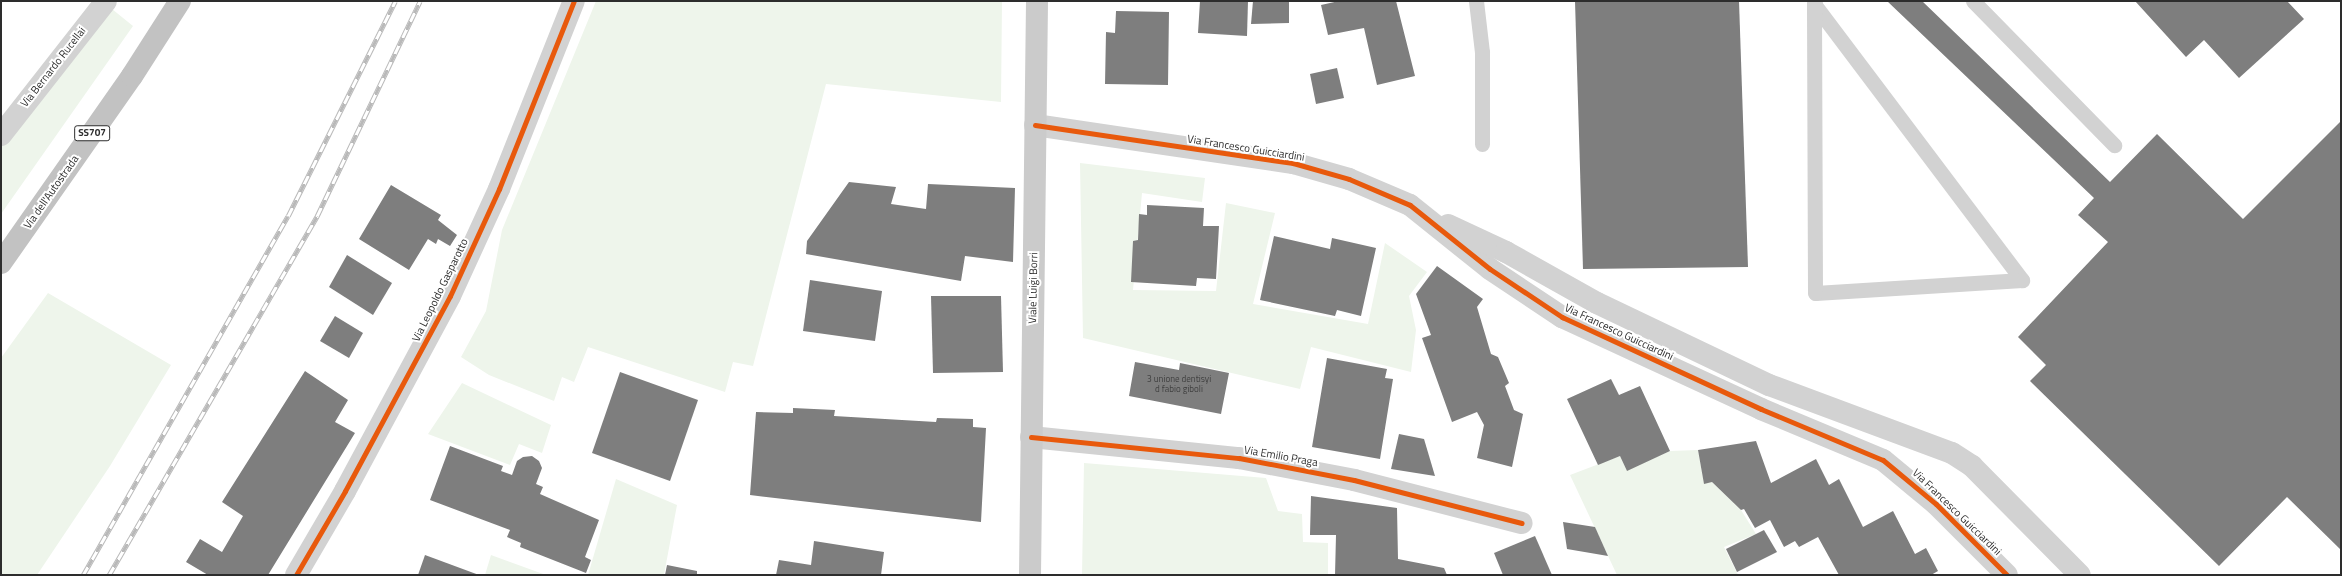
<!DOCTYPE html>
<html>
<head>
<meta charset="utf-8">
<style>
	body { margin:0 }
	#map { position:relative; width:2342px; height:576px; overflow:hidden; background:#fff; font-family:"Titillium Web",sans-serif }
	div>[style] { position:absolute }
	.green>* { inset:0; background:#eef5eb }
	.building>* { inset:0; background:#7e7e7e }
	.service>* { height:15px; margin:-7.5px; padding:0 7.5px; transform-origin:7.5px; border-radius:7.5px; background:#d2d2d2 }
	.minor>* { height:22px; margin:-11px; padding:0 11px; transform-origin:11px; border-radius:11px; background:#d2d2d2 }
	.tertiary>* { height:22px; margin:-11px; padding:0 11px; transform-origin:11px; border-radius:11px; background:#d2d2d2 }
	.secondary>* { height:22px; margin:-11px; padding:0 11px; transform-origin:11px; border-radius:11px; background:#cbcbcb }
	.trunk>* { height:22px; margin:-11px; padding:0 11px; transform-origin:11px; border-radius:11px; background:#c2c2c2 }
	.rail>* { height:4.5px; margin-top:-2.25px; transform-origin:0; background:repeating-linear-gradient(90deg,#fff 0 9px,#b9b9b9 0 18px); box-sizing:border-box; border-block:1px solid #b9b9b9 }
	.cycleway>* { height:5px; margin:-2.5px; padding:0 2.5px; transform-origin:2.5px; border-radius:2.5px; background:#e8590c }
	span { translate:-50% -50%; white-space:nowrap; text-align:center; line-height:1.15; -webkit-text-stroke:4px #fff; paint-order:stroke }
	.number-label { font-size:9px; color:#414141 }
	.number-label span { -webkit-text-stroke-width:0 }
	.shield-label span { padding:1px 3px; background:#fff; border:1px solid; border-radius:3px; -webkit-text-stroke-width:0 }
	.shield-label { font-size:10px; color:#2d2d2d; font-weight:700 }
	.street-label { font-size:11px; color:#2d2d2d }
	.frame { position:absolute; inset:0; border:2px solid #2d2d2d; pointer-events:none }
</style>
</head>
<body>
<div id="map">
	<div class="green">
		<i style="clip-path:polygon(596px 1px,1002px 1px,1001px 102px,826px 84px,753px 366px,733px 362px,725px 392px,588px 347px,574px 382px,562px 377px,554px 401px,489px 375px,461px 357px,486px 311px,502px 230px)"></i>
		<i style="clip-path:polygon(112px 9px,133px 26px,1px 214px,1px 137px)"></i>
		<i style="clip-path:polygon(1080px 163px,1205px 178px,1202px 202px,1142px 193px,1133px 290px,1216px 291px,1226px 203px,1275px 213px,1253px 304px,1368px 324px,1385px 243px,1427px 272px,1409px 296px,1416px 330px,1411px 372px,1311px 347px,1300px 389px,1083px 338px)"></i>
		<i style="clip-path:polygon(48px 293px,171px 365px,110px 466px,37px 575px,1px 575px,1px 358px)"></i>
		<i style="clip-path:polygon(462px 383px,551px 425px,542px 453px,519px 444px,510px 465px,428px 434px)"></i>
		<i style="clip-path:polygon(1698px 450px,1704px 483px,1712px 482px,1741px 510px,1756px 534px,1724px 547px,1738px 575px,1617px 575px,1570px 475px,1620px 456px,1627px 470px,1670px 451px)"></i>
		<i style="clip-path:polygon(1084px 463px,1266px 478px,1278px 511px,1302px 514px,1303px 542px,1328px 543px,1328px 575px,1082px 575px)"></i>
		<i style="clip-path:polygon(616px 479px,677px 505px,664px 575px,588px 575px)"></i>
		<i style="clip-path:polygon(491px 555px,546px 575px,485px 575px)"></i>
	</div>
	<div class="building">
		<i style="clip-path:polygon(1200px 1px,1248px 1px,1247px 36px,1198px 33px)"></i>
		<i style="clip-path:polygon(1253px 1px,1289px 1px,1289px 23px,1251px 24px)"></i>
		<i style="clip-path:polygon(1339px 1px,1396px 1px,1415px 76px,1377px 85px,1364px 28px,1328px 35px,1321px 5px)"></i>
		<i style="clip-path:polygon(1575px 1px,1739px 1px,1748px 267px,1583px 269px)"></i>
		<i style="clip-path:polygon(1887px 1px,1922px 1px,2110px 182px,2157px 134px,2243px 219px,2341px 121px,2341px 550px,2287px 497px,2219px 566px,2030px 381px,2046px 365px,2018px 337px,2108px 242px,2078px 215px,2094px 198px)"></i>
		<i style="clip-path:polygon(2135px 1px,2287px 1px,2304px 19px,2239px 78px,2204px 40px,2186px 57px)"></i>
		<i style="clip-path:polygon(1116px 11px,1169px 12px,1168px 85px,1105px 84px,1106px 32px,1115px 33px)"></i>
		<i style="clip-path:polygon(1337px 68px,1344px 98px,1316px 104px,1310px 74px)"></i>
		<i style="clip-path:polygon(849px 182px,896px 187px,891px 204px,926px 209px,928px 184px,1015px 188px,1013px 262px,965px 256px,961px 281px,806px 254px,807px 241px)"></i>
		<i style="clip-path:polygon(391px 185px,441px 215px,438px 220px,457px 235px,450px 246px,438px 239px,436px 244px,428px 239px,409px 270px,359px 239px)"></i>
		<i style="clip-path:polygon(1147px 205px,1204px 208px,1203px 226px,1219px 226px,1216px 279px,1197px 278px,1196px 286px,1131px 282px,1133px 241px,1138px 240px,1139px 214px,1147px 215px)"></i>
		<i style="clip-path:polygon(1274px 236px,1330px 249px,1332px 238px,1376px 248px,1361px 316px,1337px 310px,1335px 316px,1260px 300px)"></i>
		<i style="clip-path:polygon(347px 255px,392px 283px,373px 315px,329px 287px)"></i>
		<i style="clip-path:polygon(1437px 266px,1483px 299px,1477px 307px,1491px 354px,1498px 357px,1509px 383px,1505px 386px,1514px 410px,1523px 414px,1512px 467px,1477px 458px,1484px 425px,1477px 412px,1452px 422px,1422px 338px,1431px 335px,1416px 294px)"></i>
		<i style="clip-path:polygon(810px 280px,882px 291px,875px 341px,803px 331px)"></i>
		<i style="clip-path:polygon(931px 296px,1001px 296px,1003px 372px,933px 373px)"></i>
		<i style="clip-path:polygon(335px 316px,363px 333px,349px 358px,320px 341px)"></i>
		<i style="clip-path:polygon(1327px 358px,1387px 369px,1385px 378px,1393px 379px,1380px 459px,1312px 447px)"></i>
		<i style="clip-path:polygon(1135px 362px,1179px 370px,1180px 363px,1229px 373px,1221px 414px,1129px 396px)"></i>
		<i style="clip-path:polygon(305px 371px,348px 400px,335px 422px,355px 433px,268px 575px,208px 575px,186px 562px,200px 539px,222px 552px,243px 516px,222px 502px)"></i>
		<i style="clip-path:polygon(620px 372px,698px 400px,670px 481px,592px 453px)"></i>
		<i style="clip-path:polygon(1611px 379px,1619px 395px,1640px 386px,1670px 451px,1627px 471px,1620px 456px,1598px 465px,1567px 399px)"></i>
		<i style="clip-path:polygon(793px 408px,835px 410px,834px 416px,936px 422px,937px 418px,973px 419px,973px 427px,986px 428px,981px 522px,750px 495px,756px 412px,793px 413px)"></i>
		<i style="clip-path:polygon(1399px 434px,1424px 439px,1435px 476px,1391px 469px)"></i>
		<i style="clip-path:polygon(1756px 441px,1771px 483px,1816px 459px,1829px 485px,1839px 479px,1863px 527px,1893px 511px,1915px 554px,1926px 548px,1938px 571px,1931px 575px,1839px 575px,1818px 537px,1799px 547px,1795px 541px,1784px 547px,1770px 520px,1755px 528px,1744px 509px,1741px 510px,1712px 482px,1704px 484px,1698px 450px)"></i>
		<i style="clip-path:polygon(450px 446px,503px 466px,501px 471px,512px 475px,517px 461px,523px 457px,532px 456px,539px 461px,542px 468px,536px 484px,543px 487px,540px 494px,599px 520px,585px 557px,591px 560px,586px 573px,520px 547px,521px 543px,507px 537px,510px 530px,430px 500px)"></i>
		<i style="clip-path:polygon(1311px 496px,1397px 508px,1398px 559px,1444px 568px,1447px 575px,1335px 575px,1336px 535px,1310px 535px)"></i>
		<i style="clip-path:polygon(1563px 522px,1595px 527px,1608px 556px,1567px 549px)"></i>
		<i style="clip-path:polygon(1764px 530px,1777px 552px,1737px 572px,1726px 549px)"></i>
		<i style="clip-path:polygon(1535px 536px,1552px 575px,1503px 575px,1494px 553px)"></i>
		<i style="clip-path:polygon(814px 541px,884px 552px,881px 575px,776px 575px,779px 560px,811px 565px)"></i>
		<i style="clip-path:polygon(425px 555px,479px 575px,418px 575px)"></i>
		<i style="clip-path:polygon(667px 565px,697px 571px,697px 575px,665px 575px)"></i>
	</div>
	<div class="service">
		<i style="left:1476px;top:1px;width:51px;rotate:83.3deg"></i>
		<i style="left:1482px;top:52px;width:92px;rotate:90deg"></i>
		<i style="left:1973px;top:1px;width:202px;rotate:45.6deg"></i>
		<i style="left:1814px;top:4px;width:346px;rotate:53deg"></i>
		<i style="left:2022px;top:280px;width:207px;rotate:176.4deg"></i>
		<i style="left:1815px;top:293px;width:289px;rotate:-90.2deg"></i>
		<i style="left:1814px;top:4px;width:3px;rotate:-72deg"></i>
	</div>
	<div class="minor">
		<i style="left:1035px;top:125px;width:261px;rotate:8.4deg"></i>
		<i style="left:1293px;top:163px;width:58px;rotate:15.9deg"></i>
		<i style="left:1349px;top:179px;width:66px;rotate:23.1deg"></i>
		<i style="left:1410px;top:205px;width:102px;rotate:38.7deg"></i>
		<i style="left:1490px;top:269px;width:87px;rotate:33.7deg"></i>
		<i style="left:1562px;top:317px;width:219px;rotate:24.8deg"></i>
		<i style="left:1761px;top:409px;width:132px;rotate:22.7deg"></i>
		<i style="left:1883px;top:460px;width:69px;rotate:39.7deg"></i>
		<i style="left:1936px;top:504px;width:100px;rotate:45deg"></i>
		<i style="left:1px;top:135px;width:170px;rotate:-51.9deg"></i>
		<i style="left:1448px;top:225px;width:64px;rotate:25deg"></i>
		<i style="left:1506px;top:252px;width:104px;rotate:29.3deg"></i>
		<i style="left:1597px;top:303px;width:191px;rotate:25.5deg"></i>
		<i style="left:1769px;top:385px;width:195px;rotate:20.4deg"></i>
		<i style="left:1952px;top:453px;width:24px;rotate:33deg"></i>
		<i style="left:1972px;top:466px;width:153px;rotate:45.3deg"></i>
		<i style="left:1031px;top:437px;width:209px;rotate:5.8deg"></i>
		<i style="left:1239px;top:458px;width:117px;rotate:10.8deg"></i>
		<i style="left:1354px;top:480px;width:173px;rotate:14.4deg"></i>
	</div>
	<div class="tertiary">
		<i style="left:296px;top:575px;width:97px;rotate:-59.7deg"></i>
		<i style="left:345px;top:491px;width:221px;rotate:-61.7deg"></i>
		<i style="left:450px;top:296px;width:118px;rotate:-65.4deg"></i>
		<i style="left:499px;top:189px;width:202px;rotate:-68.3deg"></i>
	</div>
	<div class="secondary">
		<i style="left:1030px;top:575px;width:574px;rotate:-89.3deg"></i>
	</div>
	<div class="trunk">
		<i style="left:1px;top:263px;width:228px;rotate:-55deg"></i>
		<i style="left:132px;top:76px;width:89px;rotate:-57.4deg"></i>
	</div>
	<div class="rail">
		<i style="left:83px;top:575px;width:413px;rotate:-60.3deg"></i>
		<i style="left:288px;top:216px;width:240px;rotate:-63.5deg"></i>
		<i style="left:109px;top:575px;width:415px;rotate:-59.9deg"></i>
		<i style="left:317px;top:216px;width:238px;rotate:-64.4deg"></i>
	</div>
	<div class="cycleway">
		<i style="left:1035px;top:125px;width:261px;rotate:8.4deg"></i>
		<i style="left:1293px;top:163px;width:58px;rotate:15.9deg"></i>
		<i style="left:1349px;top:179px;width:66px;rotate:23.1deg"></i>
		<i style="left:1410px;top:205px;width:102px;rotate:38.7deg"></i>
		<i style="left:1490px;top:269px;width:87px;rotate:33.7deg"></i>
		<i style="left:1562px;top:317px;width:219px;rotate:24.8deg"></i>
		<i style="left:1761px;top:409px;width:132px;rotate:22.7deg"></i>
		<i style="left:1883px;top:460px;width:69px;rotate:39.7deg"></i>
		<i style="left:1936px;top:504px;width:100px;rotate:45deg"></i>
		<i style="left:1031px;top:437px;width:209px;rotate:5.8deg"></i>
		<i style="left:1239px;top:458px;width:117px;rotate:10.8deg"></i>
		<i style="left:1354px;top:480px;width:173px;rotate:14.4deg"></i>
		<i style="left:296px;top:575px;width:97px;rotate:-59.7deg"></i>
		<i style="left:345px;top:491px;width:221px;rotate:-61.7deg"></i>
		<i style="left:450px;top:296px;width:118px;rotate:-65.4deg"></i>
		<i style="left:499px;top:189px;width:202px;rotate:-68.3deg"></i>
	</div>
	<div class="number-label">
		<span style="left:1179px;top:384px">3 unione dentisyi<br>d fabio giboli</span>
	</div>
	<div class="shield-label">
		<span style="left:92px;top:133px">SS707</span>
	</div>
	<div class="street-label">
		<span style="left:53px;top:67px;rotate:-52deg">Via Bernardo Rucellai</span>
		<span style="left:1246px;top:148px;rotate:9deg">Via Francesco Guicciardini</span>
		<span style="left:51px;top:192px;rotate:-55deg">Via dell'Autostrada</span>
		<span style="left:1033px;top:288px;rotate:-89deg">Viale Luigi Borri</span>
		<span style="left:440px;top:290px;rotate:-64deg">Via Leopoldo Gasparotto</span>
		<span style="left:1619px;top:332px;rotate:25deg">Via Francesco Guicciardini</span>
		<span style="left:1281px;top:456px;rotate:10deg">Via Emilio Praga</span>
		<span style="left:1957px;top:512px;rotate:44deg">Via Francesco Guicciardini</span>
	</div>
	<div class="frame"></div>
</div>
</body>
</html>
